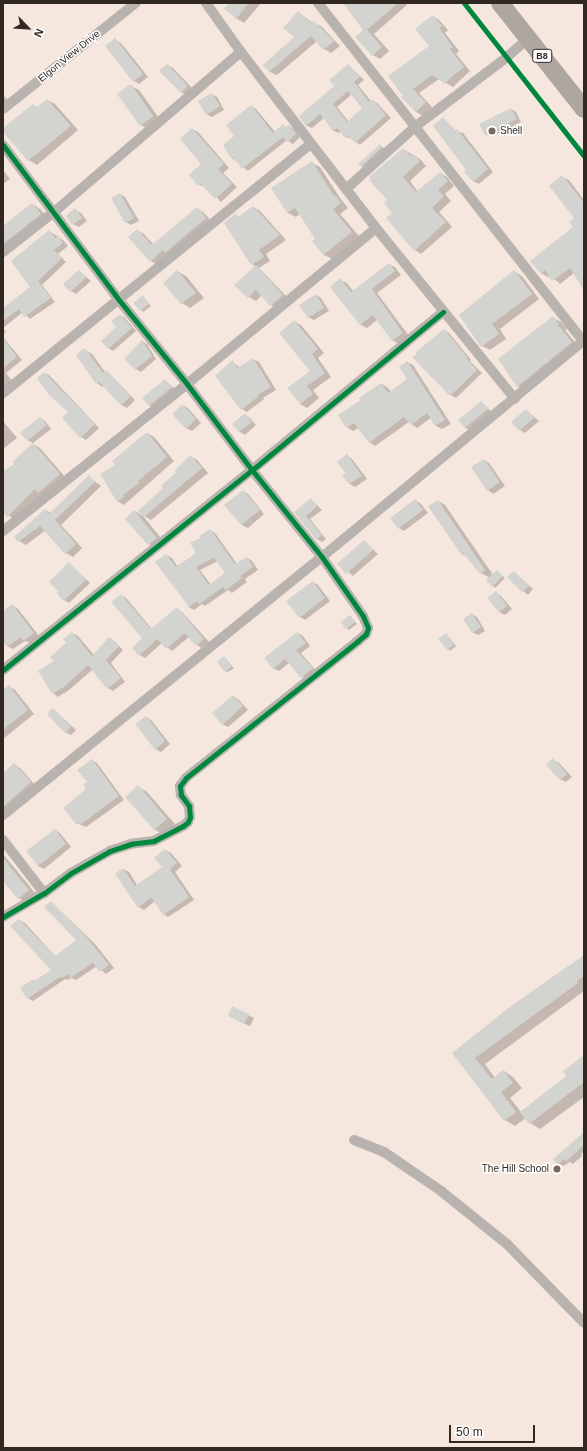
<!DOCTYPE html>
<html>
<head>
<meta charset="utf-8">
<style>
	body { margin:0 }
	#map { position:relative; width:587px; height:1451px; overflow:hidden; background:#f5e7dd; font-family:Helvetica,sans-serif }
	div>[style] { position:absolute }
	.shadow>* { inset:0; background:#0003 }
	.building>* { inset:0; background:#d3d4cf }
	.street>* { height:10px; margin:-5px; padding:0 5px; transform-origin:5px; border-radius:5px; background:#b9b3af }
	.highway>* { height:18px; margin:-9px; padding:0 9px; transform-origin:9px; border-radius:9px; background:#aea6a0 }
	.cycleway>* { height:5px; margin:-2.5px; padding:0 2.5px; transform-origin:2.5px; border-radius:2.5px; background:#00873e }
	.dots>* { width:11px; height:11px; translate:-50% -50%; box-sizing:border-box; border:2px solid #fff; border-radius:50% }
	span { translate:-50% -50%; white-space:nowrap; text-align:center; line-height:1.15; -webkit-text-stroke:3px #fff; paint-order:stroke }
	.shield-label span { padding:1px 3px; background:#fff; border:1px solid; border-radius:3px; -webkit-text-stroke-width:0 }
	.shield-label { font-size:9px; color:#312821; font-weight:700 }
	.street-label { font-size:10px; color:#312821 }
	.poi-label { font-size:10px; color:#312821 }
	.left { translate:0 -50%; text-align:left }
	.right { translate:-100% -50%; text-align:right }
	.frame { position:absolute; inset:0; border:4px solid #312821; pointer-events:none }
	.north { position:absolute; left:8px; top:8px; width:40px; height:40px; -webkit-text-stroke:3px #fff; paint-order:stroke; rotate:115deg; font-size:11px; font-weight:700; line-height:16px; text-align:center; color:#312821 }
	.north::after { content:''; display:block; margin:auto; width:14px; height:18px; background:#312821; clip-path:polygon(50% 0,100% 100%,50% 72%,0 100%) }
	.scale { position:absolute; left:449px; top:1425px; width:86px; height:18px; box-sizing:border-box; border:2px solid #312821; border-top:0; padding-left:5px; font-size:12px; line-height:14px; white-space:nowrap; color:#312821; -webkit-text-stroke:3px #fff; paint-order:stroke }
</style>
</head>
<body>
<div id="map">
	<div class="shadow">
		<i style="clip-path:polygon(230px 3px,261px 3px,244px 23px,236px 18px)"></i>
		<i style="clip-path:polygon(351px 3px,405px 3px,407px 5px,374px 34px,389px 51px,380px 59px,373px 55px,364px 30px)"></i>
		<i style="clip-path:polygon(298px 12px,313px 23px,321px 26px,340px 46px,331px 53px,324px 49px,317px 41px,277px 75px,270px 72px,264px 65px,296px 37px)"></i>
		<i style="clip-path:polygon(433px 16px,439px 20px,448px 30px,445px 33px,459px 51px,456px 54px,470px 71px,453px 87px,439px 79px,419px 93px,432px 107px,423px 116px,416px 112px,403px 97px,430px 46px)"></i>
		<i style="clip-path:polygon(115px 40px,121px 43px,148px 77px,139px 84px,134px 81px)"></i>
		<i style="clip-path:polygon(167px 65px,173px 68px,193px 89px,187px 95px,181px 92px)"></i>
		<i style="clip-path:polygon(evenodd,348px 65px,364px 80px,358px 85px,371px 101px,372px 100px,377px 103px,391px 118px,360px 145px,352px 139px,346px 137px,341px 131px,339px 133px,334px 131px,324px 118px,312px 128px,307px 126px,300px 117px,336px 86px,348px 65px,352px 94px,363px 109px,349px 122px,337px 107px,352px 94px)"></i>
		<i style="clip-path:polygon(131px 86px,139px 90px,161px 121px,149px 130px,141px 125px)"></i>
		<i style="clip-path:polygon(212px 94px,217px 97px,224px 110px,212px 117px,206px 114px)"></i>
		<i style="clip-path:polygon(3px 95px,8px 100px,3px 104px)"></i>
		<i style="clip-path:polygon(47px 100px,55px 104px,78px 130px,37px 165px,29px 160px,3px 129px,33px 105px,38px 108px)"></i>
		<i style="clip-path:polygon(251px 106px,256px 109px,275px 132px,283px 125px,287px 128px,289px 126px,294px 129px,300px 137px,293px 144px,287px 140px,248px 171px,232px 158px,225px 145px,236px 136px)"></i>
		<i style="clip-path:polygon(511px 109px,516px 112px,521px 122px,491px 137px,485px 134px)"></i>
		<i style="clip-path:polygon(443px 118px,456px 131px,463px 133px,493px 172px,479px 184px,473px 181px)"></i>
		<i style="clip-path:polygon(192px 129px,198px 132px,229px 168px,223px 173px,237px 187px,221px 202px,206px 187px,199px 185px,190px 175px,203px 164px)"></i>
		<i style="clip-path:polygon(380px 145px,385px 149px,367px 169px,361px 166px)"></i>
		<i style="clip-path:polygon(403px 149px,420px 159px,426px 166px,410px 181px,418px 192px,440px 173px,447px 177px,454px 186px,445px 194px,451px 201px,439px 212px,452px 227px,421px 254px,415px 250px,393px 213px,389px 200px)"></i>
		<i style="clip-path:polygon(312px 163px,320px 167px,340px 198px,348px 208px,340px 214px,359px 236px,332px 259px,324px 255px,313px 241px,316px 239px,300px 214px,296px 217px,288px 213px,272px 188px)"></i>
		<i style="clip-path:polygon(3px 170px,10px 179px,3px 184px)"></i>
		<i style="clip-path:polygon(562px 177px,569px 180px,584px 200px,584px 286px,574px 273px,560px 284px,550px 275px,548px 277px,541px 273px,575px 227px,575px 218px)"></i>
		<i style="clip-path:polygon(120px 194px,125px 197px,139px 221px,131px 225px,126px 222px)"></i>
		<i style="clip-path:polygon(32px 204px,40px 209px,49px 219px,3px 247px,3px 227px)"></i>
		<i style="clip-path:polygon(253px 207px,260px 211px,286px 240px,266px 254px,270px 261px,259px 268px,289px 299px,278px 309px,271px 305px,262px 295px,256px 301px,249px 297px,255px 266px,252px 264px,236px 215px,239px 217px)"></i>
		<i style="clip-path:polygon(197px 208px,204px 213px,213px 223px,158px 265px,151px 261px,137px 230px,144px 234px,154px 245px)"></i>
		<i style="clip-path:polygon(75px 210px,81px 213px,87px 221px,79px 227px,73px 224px)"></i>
		<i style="clip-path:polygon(49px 231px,63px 240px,68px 246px,58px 254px,66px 262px,42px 285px,55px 302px,30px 319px,23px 312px,3px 328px,6px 332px,3px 334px,3px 309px,31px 287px)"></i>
		<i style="clip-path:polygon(389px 264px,395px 267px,401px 275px,377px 293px,409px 336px,399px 344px,392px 340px,377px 320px,367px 328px,361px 325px,331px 287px,340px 280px,347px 283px,353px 291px)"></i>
		<i style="clip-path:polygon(79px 271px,91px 281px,76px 294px,71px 291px)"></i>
		<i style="clip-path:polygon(177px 271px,186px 276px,204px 298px,190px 308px,182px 303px)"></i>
		<i style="clip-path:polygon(514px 271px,522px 276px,539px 299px,500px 329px,506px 339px,490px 350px,482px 346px)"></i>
		<i style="clip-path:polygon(316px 295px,321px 298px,329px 311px,314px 320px,308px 317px)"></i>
		<i style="clip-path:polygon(143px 297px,151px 306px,143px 312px,135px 303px)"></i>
		<i style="clip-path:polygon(120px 315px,125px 318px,136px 331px,113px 351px,108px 348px,118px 327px)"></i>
		<i style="clip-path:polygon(553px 318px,561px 322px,567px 329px,565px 330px,579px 347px,526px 391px,518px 386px)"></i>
		<i style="clip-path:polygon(294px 321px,301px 325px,324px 353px,318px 358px,331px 377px,313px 390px,319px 398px,307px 408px,300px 404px,311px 371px)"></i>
		<i style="clip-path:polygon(444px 330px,449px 333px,471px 360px,470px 361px,482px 373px,456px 398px,451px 395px)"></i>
		<i style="clip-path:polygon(3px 337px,22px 360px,6px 373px,13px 382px,3px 389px)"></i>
		<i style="clip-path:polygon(142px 341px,147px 344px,156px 359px,141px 372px,136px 369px)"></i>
		<i style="clip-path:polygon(86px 350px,92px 354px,105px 372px,111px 375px,135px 400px,127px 408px,121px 405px,104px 385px,102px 387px,97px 383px,77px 355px)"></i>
		<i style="clip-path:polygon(253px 359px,259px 362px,276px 390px,263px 398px,264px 399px,247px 412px,242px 409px,232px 362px,239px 367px)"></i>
		<i style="clip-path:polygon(407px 362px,413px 365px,451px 424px,442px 429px,436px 426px,431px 418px,417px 428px,409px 422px,375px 446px,369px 442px,358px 428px,353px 431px,347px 427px,362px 400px,382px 384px,388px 388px,391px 392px,409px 380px)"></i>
		<i style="clip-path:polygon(45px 373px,50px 376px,99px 428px,86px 440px,81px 437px,70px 412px)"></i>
		<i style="clip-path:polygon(165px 380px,176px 390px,155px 409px,149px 405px)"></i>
		<i style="clip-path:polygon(481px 402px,493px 413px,471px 431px,465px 428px)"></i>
		<i style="clip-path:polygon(182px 405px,188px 408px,201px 423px,192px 431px,186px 428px)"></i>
		<i style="clip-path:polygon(526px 410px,539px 421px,525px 433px,520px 430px)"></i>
		<i style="clip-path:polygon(245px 415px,250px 418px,256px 425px,245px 435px,240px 432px)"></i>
		<i style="clip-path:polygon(40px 418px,46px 422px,51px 429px,33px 443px,27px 440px)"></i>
		<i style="clip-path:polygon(3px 421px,17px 438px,3px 449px)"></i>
		<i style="clip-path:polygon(147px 433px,154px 437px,174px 461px,124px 505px,117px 501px,116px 465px)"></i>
		<i style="clip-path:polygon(33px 444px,40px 448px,66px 478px,46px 496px,41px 494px,15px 520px,3px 511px,3px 473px,16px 465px)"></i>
		<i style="clip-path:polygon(190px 456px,197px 460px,208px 473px,151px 520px,144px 516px)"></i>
		<i style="clip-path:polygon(347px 456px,352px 459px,367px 479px,355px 487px,350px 484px,344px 475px,346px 473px)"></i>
		<i style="clip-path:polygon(484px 460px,489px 463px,505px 486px,493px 494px,488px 490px)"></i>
		<i style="clip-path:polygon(89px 477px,101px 486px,61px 525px,82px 548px,73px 557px,66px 553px,46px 530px,26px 545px,19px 541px,45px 510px,51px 513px)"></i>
		<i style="clip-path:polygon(243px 491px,248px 494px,264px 514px,248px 528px,242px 525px,226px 505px)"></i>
		<i style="clip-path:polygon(311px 499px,322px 510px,310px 519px,326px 539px,322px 542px,317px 539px,296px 512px)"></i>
		<i style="clip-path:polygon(415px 500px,420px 503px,428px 513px,404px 531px,399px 528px)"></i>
		<i style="clip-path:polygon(438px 501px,445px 505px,493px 575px,497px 571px,505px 578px,495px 588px,487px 580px,490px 578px,481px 573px,467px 557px,462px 554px,429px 507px)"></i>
		<i style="clip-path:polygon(135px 511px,143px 516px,165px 543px,157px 549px,149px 544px)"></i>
		<i style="clip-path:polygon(evenodd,210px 530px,215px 533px,237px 564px,247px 558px,252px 561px,258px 570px,245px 579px,247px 582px,232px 593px,228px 590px,205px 606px,202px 604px,194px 610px,189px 607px,166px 555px,172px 558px,178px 567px,197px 553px,202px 538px,210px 530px,218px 561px,226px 573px,211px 585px,200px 570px,218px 561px)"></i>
		<i style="clip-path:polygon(364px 541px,378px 554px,353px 576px,339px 564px)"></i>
		<i style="clip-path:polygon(69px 563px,90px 583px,69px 603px,64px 600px)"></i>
		<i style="clip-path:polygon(514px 572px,533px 589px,528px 595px,508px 577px)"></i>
		<i style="clip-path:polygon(313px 582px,318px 585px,330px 601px,305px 620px,300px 617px)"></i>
		<i style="clip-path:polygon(496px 592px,501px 596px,512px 609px,505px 615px,499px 612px)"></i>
		<i style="clip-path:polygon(121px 595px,126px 598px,152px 629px,177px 609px,182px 612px,209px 642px,201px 648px,189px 637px,172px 651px,162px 643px,145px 658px,140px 655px,144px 638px)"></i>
		<i style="clip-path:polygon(12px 605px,18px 609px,39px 636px,30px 643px,25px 641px,13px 649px,7px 646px,3px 640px,3px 615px)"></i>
		<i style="clip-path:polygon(472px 614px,477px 617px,485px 631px,478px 635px,472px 632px)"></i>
		<i style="clip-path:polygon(350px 616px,357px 624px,349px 630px,347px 628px)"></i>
		<i style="clip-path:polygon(72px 633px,78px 636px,94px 655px,110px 638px,115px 642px,123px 650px,111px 663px,125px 682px,113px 691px,108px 688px,93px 669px,69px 690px,58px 697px,53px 693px,56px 661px)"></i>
		<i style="clip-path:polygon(297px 633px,303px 636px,310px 646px,301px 653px,317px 672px,307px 680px,302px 677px,289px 663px,279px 671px,273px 668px)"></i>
		<i style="clip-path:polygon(448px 636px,456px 646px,450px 651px,440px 639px)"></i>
		<i style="clip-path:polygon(226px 659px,234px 668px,228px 672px,226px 671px)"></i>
		<i style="clip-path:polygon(9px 686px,15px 690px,34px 714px,3px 739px,3px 692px)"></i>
		<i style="clip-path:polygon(233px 696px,238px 699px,248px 710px,228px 727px,222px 724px)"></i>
		<i style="clip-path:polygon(53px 709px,76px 730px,71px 735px,65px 732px)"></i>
		<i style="clip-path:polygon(146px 717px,151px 720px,170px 744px,161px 752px,155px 749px)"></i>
		<i style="clip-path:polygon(92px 760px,97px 763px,124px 800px,86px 827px,76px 823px,88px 789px)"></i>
		<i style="clip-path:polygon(553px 760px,559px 763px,572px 777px,566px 782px,560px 779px)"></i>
		<i style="clip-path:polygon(14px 764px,20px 768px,36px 786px,3px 813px,3px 775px)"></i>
		<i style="clip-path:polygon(138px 787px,146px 791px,175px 824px,163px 834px,155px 830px,126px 797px)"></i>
		<i style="clip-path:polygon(55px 830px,60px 833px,71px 847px,44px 869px,38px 866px)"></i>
		<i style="clip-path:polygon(165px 850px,171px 853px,182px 866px,175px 872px,194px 900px,168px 917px,163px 914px,155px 901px,144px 910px,139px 907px,116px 874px,123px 869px,129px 872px,137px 885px,163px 867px)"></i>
		<i style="clip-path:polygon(3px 854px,36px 894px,26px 903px,19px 898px,3px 879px)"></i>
		<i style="clip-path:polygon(51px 902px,95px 944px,114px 968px,106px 974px,97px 966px,76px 980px,72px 978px,67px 980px,65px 979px,33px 1001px,28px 998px,33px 980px,35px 982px,53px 970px,19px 920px,25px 923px,56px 957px,77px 940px)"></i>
		<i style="clip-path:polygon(584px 956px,584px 991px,485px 1064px,495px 1078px,504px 1071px,513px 1077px,522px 1088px,510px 1098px,521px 1112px,568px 1076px,584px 1056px,584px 1097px,540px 1129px,530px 1123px,526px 1118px,515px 1126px,505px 1120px,454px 1053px)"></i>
		<i style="clip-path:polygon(248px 1015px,254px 1018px,250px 1026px,234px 1019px)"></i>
		<i style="clip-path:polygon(584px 1135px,584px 1152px,581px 1154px,582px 1156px,573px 1164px,570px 1162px,563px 1166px,558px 1163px)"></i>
	</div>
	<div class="building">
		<i style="clip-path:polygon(229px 3px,249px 3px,236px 19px,224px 9px)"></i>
		<i style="clip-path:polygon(343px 3px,398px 3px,367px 30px,382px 47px,372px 56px,355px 37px,363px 30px)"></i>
		<i style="clip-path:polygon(298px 11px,311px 23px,314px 21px,334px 41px,323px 50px,311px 36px,269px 72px,263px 65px,294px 37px,283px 28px)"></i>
		<i style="clip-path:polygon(433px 15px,442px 26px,439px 28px,453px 47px,450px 49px,464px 67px,450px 78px,445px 84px,432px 75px,413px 89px,426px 102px,416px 112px,401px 97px,403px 96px,388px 76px,429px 46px,415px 29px)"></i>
		<i style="clip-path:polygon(115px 38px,143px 74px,133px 82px,105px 46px)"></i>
		<i style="clip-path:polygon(167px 64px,188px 86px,181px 93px,159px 71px)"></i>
		<i style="clip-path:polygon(evenodd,348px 64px,360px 77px,354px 82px,369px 102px,372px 99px,386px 115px,355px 143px,348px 136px,345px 138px,337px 128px,333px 131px,320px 114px,306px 126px,299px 116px,334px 86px,329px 80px,348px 64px,348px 91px,362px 108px,347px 122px,333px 104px,348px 91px)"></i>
		<i style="clip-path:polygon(131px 84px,153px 116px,140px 126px,117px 94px)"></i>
		<i style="clip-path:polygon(212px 93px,220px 106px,206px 115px,198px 101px)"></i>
		<i style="clip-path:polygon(47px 99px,71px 126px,28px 161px,3px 132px,3px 128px,33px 104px,36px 108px)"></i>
		<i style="clip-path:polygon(251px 105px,273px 133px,283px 124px,286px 127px,289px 125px,296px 134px,287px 142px,283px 137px,242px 169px,233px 157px,231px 158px,223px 145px,234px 136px,226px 125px)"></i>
		<i style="clip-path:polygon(511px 108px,517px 119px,485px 135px,479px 124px)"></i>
		<i style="clip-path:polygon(443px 117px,455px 131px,457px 129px,488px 169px,473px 182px,464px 172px,466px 170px,433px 126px)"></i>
		<i style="clip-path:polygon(192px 128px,224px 164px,218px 169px,232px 184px,215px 199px,201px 184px,198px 186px,189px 175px,201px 164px,180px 139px)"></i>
		<i style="clip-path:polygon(380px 144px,382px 147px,361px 167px,358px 164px)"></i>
		<i style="clip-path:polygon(403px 148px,411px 156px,413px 154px,420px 161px,403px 177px,416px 192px,440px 172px,448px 181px,438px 190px,444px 196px,432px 208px,446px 222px,414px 251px,386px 218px,392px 213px,384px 203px,387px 200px,369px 180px,371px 179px,369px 177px)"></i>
		<i style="clip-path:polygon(312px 161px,334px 196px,335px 195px,341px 203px,333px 209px,352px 232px,323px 255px,312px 241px,315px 239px,295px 208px,287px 213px,271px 188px)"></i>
		<i style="clip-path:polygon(562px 175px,584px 203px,584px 291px,570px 268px,552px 281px,545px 270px,541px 274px,530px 261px,573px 227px,569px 222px,574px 218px,549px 186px)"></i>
		<i style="clip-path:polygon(120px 193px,134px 218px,125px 223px,111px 198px)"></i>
		<i style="clip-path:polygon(32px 203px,41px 214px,3px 244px,3px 226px)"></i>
		<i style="clip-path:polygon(253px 206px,280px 235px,259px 250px,264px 257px,251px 265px,224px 223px,236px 213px,238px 217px)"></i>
		<i style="clip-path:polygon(197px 207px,206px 218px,165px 253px,163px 250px,150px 262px,128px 237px,137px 229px,152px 245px)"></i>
		<i style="clip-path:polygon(75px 208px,82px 218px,72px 225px,66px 216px)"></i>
		<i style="clip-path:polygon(49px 230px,55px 238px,58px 236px,63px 243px,54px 250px,62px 258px,38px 281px,51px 298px,24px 317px,19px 309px,3px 321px,3px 308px,30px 287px,11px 261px)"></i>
		<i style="clip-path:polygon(389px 263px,395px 271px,372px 289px,403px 333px,392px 341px,373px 315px,360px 325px,330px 287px,340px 278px,351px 292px)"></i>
		<i style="clip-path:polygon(256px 265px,283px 295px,270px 306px,256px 290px,248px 298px,234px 285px)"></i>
		<i style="clip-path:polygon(79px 270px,86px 278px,70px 292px,63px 284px)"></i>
		<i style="clip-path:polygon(177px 270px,196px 293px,181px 304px,163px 283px)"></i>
		<i style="clip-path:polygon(514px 270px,532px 294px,492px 324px,499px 334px,481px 347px,459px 315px)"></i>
		<i style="clip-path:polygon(316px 294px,324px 308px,308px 318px,299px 305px)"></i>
		<i style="clip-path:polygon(143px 295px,149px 304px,140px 311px,133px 303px)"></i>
		<i style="clip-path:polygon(120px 314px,132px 328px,108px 349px,101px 341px,116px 327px,111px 321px)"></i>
		<i style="clip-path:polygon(553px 316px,559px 324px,558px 325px,572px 342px,517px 387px,498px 359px)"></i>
		<i style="clip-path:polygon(294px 320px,318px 349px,312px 354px,325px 373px,307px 386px,313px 394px,300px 404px,287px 388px,310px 371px,279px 333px)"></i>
		<i style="clip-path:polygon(444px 329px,467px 357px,466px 358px,477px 370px,450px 396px,412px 357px,417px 354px,416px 352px)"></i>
		<i style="clip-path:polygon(3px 338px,17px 357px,3px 368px)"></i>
		<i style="clip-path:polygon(142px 340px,152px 356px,135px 370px,124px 359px)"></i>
		<i style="clip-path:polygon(83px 349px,86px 349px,103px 373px,106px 370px,131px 396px,121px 405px,99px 382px,96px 384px,76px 355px)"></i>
		<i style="clip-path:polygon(253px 358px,271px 387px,258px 395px,259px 396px,241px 410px,215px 376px,232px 360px,237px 368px)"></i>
		<i style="clip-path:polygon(407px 361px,445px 420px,435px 426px,427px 413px,411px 425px,404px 417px,369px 443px,354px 423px,346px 428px,338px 415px,361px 400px,359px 398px,381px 383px,388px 393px,407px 379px,399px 367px)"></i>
		<i style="clip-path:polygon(44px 372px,95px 424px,80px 438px,62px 418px,68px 412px,49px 395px,37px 378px)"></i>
		<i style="clip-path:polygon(165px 379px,172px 387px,149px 406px,142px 398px)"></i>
		<i style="clip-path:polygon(481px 401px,488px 409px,465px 428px,458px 420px)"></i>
		<i style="clip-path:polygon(182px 404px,196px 419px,186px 429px,172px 414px)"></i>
		<i style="clip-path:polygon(526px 409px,534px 418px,519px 431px,511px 422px)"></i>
		<i style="clip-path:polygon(245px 413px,252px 422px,239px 432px,232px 424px)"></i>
		<i style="clip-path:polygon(40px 417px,47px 425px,27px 441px,20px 433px)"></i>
		<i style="clip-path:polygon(147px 432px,167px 457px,138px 481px,139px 483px,123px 495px,124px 497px,117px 502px,100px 474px,115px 465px,112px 461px)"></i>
		<i style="clip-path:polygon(33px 443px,60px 474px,38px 493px,35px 489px,7px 517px,3px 512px,3px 471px,14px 464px,12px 462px)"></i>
		<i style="clip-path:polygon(347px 454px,362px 476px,349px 484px,342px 475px,345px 473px,337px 462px)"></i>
		<i style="clip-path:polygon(190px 455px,202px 468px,144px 517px,138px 511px,163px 488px,161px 486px,176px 472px,175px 470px)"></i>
		<i style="clip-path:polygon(484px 459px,500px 482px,487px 491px,471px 467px)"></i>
		<i style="clip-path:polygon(89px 475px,95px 482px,55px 520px,76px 544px,65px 554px,40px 526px,18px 542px,14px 537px,45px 509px,49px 514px)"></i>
		<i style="clip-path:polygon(243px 490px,260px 510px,241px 525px,224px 505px)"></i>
		<i style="clip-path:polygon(311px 498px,317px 506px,306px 516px,322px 535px,316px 540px,294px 512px)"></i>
		<i style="clip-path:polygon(415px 499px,423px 510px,398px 529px,390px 518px)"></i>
		<i style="clip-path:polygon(438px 500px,485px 570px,480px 574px,463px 553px,461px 554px,428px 506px)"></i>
		<i style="clip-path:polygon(134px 510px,157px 538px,148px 545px,125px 519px)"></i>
		<i style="clip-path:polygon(evenodd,210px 529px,235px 564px,247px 557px,253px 567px,240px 576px,242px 578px,226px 590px,223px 587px,199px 604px,197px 601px,189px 607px,155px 562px,166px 554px,176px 567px,196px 553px,190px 543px,200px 538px,199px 536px,210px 529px,214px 558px,225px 573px,209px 585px,196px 567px,214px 558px)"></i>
		<i style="clip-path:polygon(364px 540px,373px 550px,346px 574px,337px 564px)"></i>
		<i style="clip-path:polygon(69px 562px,86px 580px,63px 601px,57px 593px,58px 591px,49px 582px)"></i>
		<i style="clip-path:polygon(497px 570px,503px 576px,492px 587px,486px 580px)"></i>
		<i style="clip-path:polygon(514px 571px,529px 586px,522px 592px,507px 577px)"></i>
		<i style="clip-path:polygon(313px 581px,325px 598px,299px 618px,286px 601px)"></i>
		<i style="clip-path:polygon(496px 591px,507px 606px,499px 612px,487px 598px)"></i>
		<i style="clip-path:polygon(121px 594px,151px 629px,177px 607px,204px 639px,196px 646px,185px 633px,166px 649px,157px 639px,139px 656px,132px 648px,142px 638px,111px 602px)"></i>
		<i style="clip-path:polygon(12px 604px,34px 633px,23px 641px,21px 637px,7px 647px,3px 641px,3px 611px)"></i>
		<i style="clip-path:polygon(472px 613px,481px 627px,472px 633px,463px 619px)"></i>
		<i style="clip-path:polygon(350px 615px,355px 622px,346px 629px,341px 622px)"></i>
		<i style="clip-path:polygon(72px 632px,92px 656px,109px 637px,119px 646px,106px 660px,121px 678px,107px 689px,88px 665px,64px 687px,52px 694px,38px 671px,54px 661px,50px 657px,66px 643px,63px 639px)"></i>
		<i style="clip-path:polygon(297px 632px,306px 643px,296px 650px,313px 668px,301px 678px,285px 659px,273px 669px,264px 658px)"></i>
		<i style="clip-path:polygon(446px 633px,454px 645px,447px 650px,438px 639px)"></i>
		<i style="clip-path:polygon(224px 656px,232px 666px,225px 672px,217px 662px)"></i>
		<i style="clip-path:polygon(9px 685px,28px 710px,3px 730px,3px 690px)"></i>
		<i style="clip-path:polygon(233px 695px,243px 706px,222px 725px,212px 713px)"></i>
		<i style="clip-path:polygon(53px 708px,71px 727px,65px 733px,47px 714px)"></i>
		<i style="clip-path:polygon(146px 716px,165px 741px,155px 750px,135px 724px)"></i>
		<i style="clip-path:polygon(553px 758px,567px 774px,560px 780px,546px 765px)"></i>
		<i style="clip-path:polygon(92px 759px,119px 796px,80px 825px,78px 822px,76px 824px,63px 808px,86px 789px,83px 784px,87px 782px,77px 770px)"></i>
		<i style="clip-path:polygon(14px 763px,31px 782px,3px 807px,3px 773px)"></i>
		<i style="clip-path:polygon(138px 785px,167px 819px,154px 830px,125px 797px)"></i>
		<i style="clip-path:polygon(55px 829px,66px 844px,38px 866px,26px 851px)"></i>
		<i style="clip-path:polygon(165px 849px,177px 863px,170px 869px,189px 897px,163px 915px,151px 897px,138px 908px,115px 874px,123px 868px,135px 886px,162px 867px,154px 858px)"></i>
		<i style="clip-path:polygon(3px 858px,29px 890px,18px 899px,3px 881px)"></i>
		<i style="clip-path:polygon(51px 901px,89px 940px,109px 965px,100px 972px,93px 963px,70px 978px,68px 974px,62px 978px,60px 977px,27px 999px,20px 988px,33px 979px,34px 981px,51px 970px,10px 926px,19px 919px,55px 956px,76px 940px,44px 907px)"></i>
		<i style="clip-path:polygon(584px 955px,584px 976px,577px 981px,578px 983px,475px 1058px,492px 1079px,503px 1070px,513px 1083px,501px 1092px,516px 1112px,504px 1121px,452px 1053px,511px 1006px)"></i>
		<i style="clip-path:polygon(232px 1006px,249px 1014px,244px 1024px,228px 1016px)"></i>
		<i style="clip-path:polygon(584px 1055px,584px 1082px,529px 1124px,520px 1112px,566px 1076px,563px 1071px)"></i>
		<i style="clip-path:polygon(584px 1132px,584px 1145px,567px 1161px,565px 1159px,557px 1164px,553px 1159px)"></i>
	</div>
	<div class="street">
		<i style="left:206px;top:3px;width:60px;rotate:54.5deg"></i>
		<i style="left:241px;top:52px;width:222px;rotate:52.5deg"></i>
		<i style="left:376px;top:228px;width:220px;rotate:50.9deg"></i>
		<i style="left:318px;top:3px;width:429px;rotate:51.9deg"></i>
		<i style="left:3px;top:109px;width:170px;rotate:-38.6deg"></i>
		<i style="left:3px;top:145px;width:194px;rotate:53.2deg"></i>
		<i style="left:119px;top:300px;width:108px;rotate:51deg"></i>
		<i style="left:187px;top:384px;width:108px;rotate:52.9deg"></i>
		<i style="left:252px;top:470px;width:112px;rotate:51.2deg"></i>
		<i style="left:322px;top:557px;width:72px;rotate:55.2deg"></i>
		<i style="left:363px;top:616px;width:13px;rotate:67deg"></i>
		<i style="left:368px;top:628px;width:6px;rotate:108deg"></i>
		<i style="left:366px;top:634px;width:11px;rotate:139deg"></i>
		<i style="left:358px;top:641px;width:220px;rotate:141.5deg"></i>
		<i style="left:186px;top:778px;width:10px;rotate:127deg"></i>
		<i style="left:180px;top:786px;width:9px;rotate:84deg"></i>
		<i style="left:181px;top:795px;width:14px;rotate:54deg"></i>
		<i style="left:189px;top:806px;width:11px;rotate:85deg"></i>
		<i style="left:190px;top:817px;width:5px;rotate:112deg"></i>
		<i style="left:188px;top:822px;width:6px;rotate:141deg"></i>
		<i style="left:183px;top:826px;width:33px;rotate:153deg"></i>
		<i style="left:154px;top:841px;width:23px;rotate:173deg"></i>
		<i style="left:131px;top:844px;width:22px;rotate:162deg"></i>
		<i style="left:110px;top:851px;width:45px;rotate:150.6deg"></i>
		<i style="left:71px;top:873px;width:34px;rotate:143deg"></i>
		<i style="left:44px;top:893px;width:48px;rotate:149.7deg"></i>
		<i style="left:346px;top:189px;width:94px;rotate:-42deg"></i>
		<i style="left:416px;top:126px;width:113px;rotate:-37.1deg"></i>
		<i style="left:506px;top:58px;width:30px;rotate:-42deg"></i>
		<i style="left:3px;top:252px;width:65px;rotate:-38.1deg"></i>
		<i style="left:54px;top:212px;width:246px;rotate:-40.6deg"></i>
		<i style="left:3px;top:393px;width:396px;rotate:-39deg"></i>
		<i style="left:3px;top:531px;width:236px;rotate:-38.6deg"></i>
		<i style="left:187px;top:384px;width:245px;rotate:-39.5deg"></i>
		<i style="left:3px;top:670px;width:319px;rotate:-38.8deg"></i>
		<i style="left:252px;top:470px;width:248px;rotate:-39.6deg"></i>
		<i style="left:3px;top:815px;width:410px;rotate:-39deg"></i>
		<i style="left:322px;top:557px;width:340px;rotate:-39.6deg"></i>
		<i style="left:3px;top:840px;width:67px;rotate:52.3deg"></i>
		<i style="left:354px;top:1140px;width:32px;rotate:22deg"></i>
		<i style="left:384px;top:1152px;width:69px;rotate:34.4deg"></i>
		<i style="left:441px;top:1191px;width:85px;rotate:38.8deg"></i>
		<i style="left:507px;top:1244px;width:110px;rotate:45.7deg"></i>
	</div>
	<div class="highway">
		<i style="left:500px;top:3px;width:135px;rotate:51.6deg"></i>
	</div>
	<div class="cycleway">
		<i style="left:464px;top:3px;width:194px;rotate:51.9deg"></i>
		<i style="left:3px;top:145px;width:194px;rotate:53.2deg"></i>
		<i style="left:119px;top:300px;width:108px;rotate:51deg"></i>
		<i style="left:187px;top:384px;width:108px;rotate:52.9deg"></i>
		<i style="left:252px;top:470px;width:112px;rotate:51.2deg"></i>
		<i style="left:322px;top:557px;width:72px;rotate:55.2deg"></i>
		<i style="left:363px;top:616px;width:13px;rotate:67deg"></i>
		<i style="left:368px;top:628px;width:6px;rotate:108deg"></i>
		<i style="left:366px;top:634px;width:11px;rotate:139deg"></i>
		<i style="left:358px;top:641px;width:220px;rotate:141.5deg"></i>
		<i style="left:186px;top:778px;width:10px;rotate:127deg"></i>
		<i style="left:180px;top:786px;width:9px;rotate:84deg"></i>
		<i style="left:181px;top:795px;width:14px;rotate:54deg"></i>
		<i style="left:189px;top:806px;width:11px;rotate:85deg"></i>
		<i style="left:190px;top:817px;width:5px;rotate:112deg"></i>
		<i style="left:188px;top:822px;width:6px;rotate:141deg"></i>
		<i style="left:183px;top:826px;width:33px;rotate:153deg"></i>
		<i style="left:154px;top:841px;width:23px;rotate:173deg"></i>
		<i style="left:131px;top:844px;width:22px;rotate:162deg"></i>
		<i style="left:110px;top:851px;width:45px;rotate:150.6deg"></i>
		<i style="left:71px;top:873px;width:34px;rotate:143deg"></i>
		<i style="left:44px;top:893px;width:48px;rotate:149.7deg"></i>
		<i style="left:3px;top:670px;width:319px;rotate:-38.8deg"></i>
		<i style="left:252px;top:470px;width:248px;rotate:-39.6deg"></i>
	</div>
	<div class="dots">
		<i style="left:492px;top:131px;background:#766b63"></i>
		<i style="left:557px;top:1169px;background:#766b63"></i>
	</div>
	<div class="shield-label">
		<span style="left:542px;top:56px">B8</span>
	</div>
	<div class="street-label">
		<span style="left:69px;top:56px;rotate:-39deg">Elgon View Drive</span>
	</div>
	<div class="poi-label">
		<span class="left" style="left:500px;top:131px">Shell</span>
		<span class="right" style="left:549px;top:1169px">The Hill School</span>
	</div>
	<div class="frame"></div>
	<div class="north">N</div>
	<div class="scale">50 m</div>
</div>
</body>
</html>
